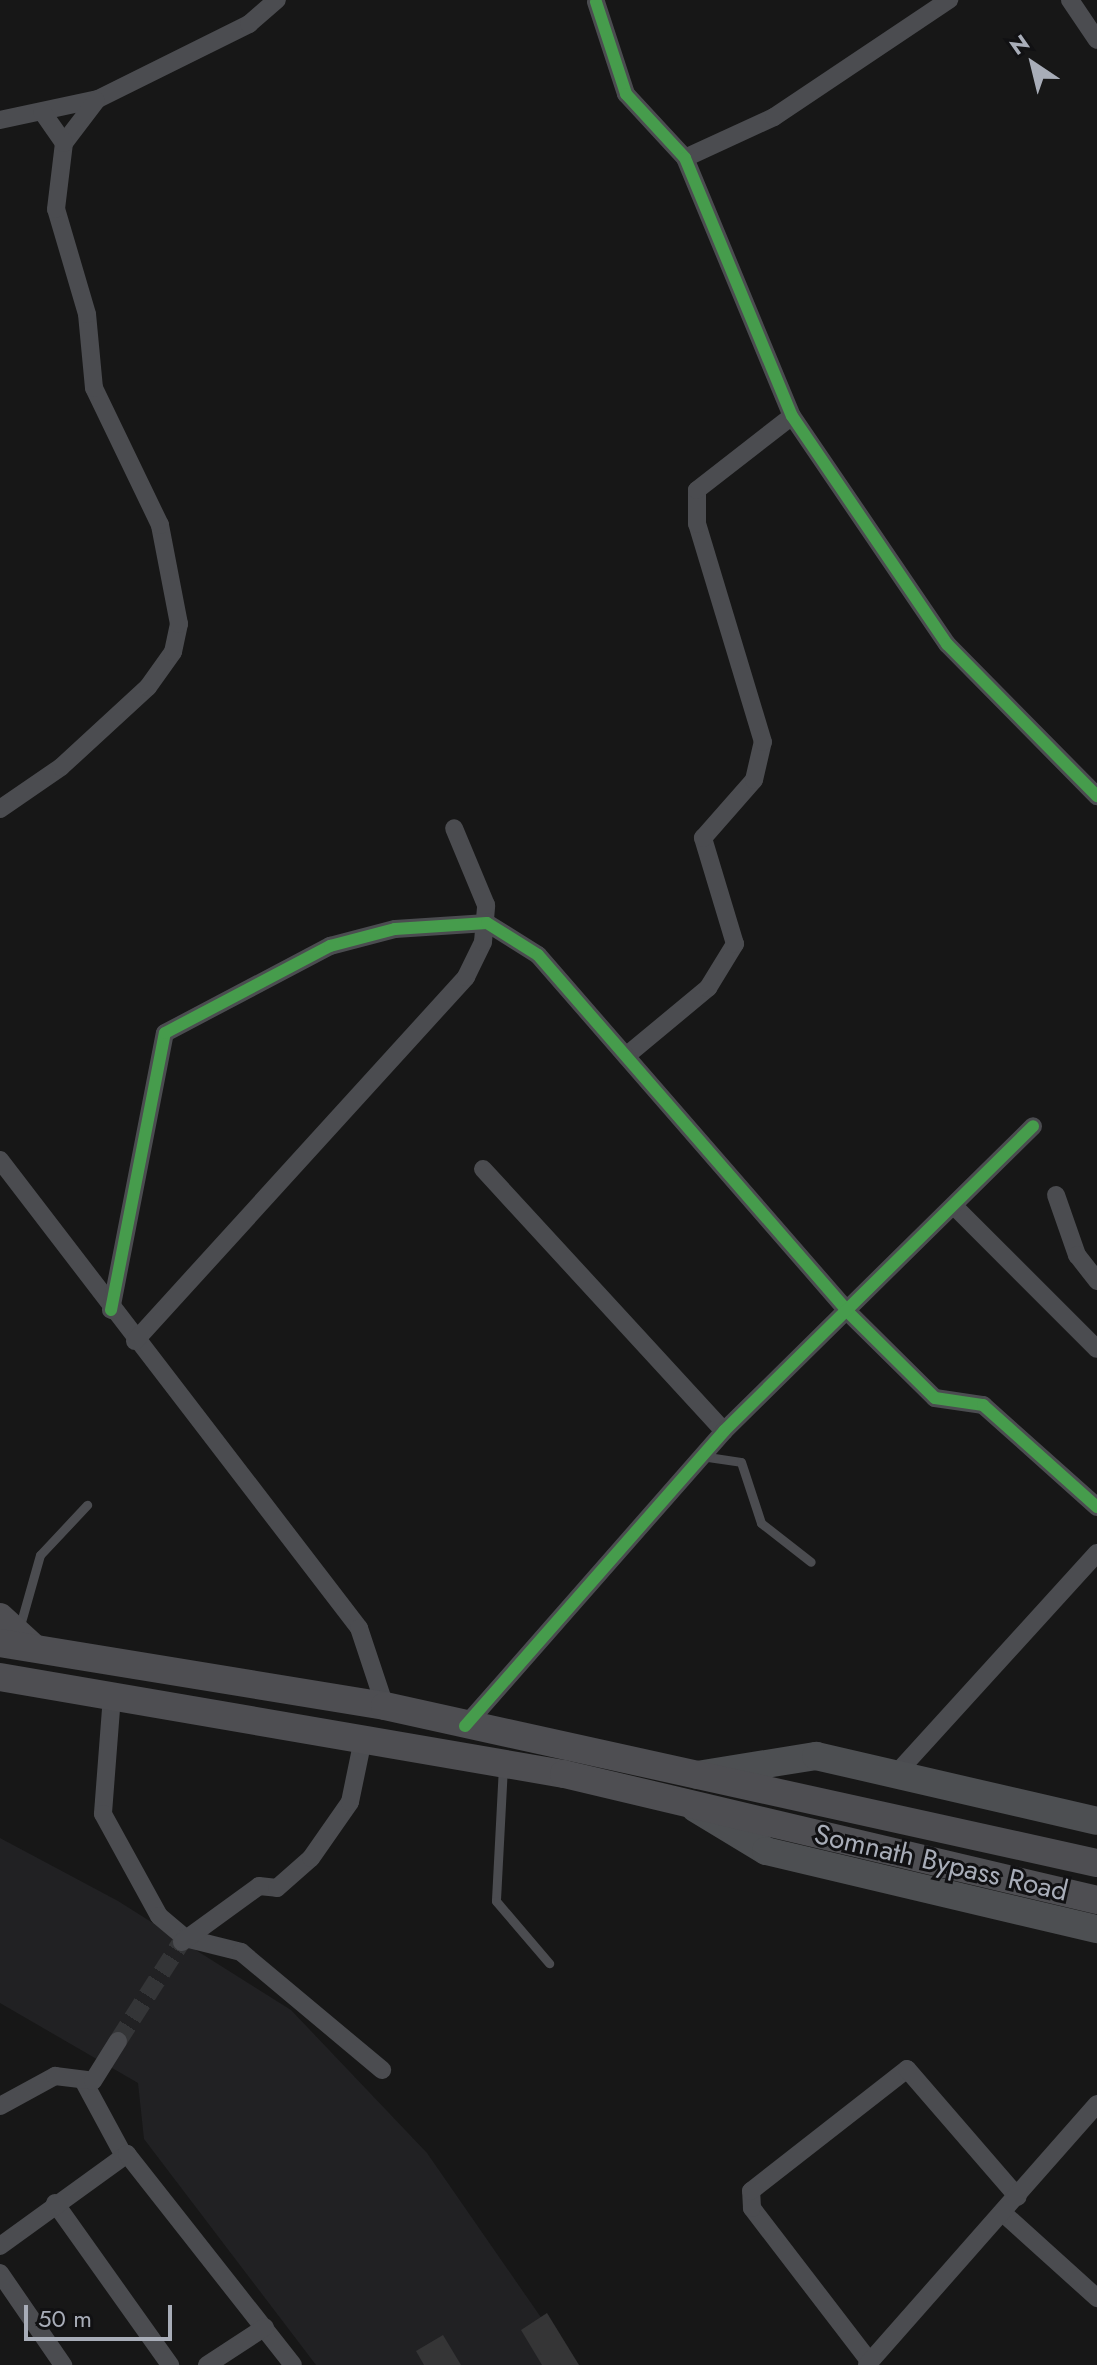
<!DOCTYPE html>
<html>
<head>
<meta charset="utf-8">
<style>
	body { margin:0 }
	#map { position:relative; width:1097px; height:2365px; overflow:hidden; background:#171717; font-family:Jost,sans-serif }
	div>[style] { position:absolute }
	.built>* { inset:0; background:#212123 }
	.building>* { inset:0; background:#353536 }
	.minor-tunnel>* { height:18px; margin-top:-9px; transform-origin:0; background:repeating-linear-gradient(90deg,#343537 0 18px,transparent 0 27px) }
	.service>* { height:9px; margin:-4.5px; padding:0 4.5px; transform-origin:4.5px; border-radius:4.5px; background:#4b4c50 }
	.minor>* { height:18px; margin:-9px; padding:0 9px; transform-origin:9px; border-radius:9px; background:#4b4c50 }
	.primary>* { height:28px; margin:-14px; padding:0 14px; transform-origin:14px; border-radius:14px; background:#4d4f52 }
	.trunk>* { height:28px; margin:-14px; padding:0 14px; transform-origin:14px; border-radius:14px; background:#4e4e52 }
	.cycleway>* { height:12px; margin:-6px; padding:0 6px; transform-origin:6px; border-radius:6px; background:#469c4c }
	span { translate:-50% -50%; white-space:nowrap; text-align:center; line-height:1.15; -webkit-text-stroke:6px #111113; paint-order:stroke }
	.street-label { font-size:28px; color:#a8adb8 }
	.north { position:absolute; left:993px; top:24px; width:80px; height:80px; -webkit-text-stroke:6px #111113; paint-order:stroke; rotate:325deg; font-size:22px; font-weight:700; line-height:32px; text-align:center; color:#a8adb8 }
	.north::after { content:''; display:block; margin:auto; width:28px; height:36px; background:#a8adb8; clip-path:polygon(50% 0,100% 100%,50% 72%,0 100%) }
	.scale { position:absolute; left:24px; top:2305px; width:148px; height:36px; box-sizing:border-box; border:4px solid #a8adb8; border-top:0; padding-left:10px; font-size:24px; line-height:28px; white-space:nowrap; color:#a8adb8; -webkit-text-stroke:6px #111113; paint-order:stroke }
</style>
</head>
<body>
<div id="map">
	<div class="built">
		<i style="clip-path:polygon(0 1838px,118px 1901px,291px 2010px,427px 2153px,574px 2365px,316px 2365px,144px 2139px,138px 2083px,0 2003px)"></i>
	</div>
	<div class="building">
		<i style="clip-path:polygon(547px 2313px,579px 2365px,542px 2365px,521px 2330px)"></i>
		<i style="clip-path:polygon(443px 2335px,461px 2365px,424px 2365px,416px 2351px)"></i>
	</div>
	<div class="minor-tunnel">
		<i style="left:118px;top:2041px;width:115px;rotate:-57.4deg"></i>
	</div>
	<div class="service">
		<i style="left:701px;top:1456px;width:40px;rotate:8.5deg"></i>
		<i style="left:741px;top:1462px;width:64px;rotate:71.8deg"></i>
		<i style="left:761px;top:1523px;width:63px;rotate:38deg"></i>
		<i style="left:19px;top:1629px;width:77px;rotate:-74.2deg"></i>
		<i style="left:40px;top:1555px;width:69px;rotate:-46.8deg"></i>
		<i style="left:503px;top:1766px;width:135px;rotate:93deg"></i>
		<i style="left:496px;top:1901px;width:82px;rotate:49.5deg"></i>
	</div>
	<div class="minor">
		<i style="left:1070px;top:0;width:48px;rotate:56deg"></i>
		<i style="left:596px;top:2px;width:97px;rotate:71.9deg"></i>
		<i style="left:626px;top:94px;width:87px;rotate:47.3deg"></i>
		<i style="left:685px;top:158px;width:279px;rotate:67.5deg"></i>
		<i style="left:792px;top:416px;width:276px;rotate:55.8deg"></i>
		<i style="left:947px;top:644px;width:214px;rotate:45.4deg"></i>
		<i style="left:0;top:120px;width:100px;rotate:-12.1deg"></i>
		<i style="left:98px;top:99px;width:169px;rotate:-26.4deg"></i>
		<i style="left:249px;top:24px;width:37px;rotate:-41deg"></i>
		<i style="left:64px;top:143px;width:53px;rotate:-52.7deg"></i>
		<i style="left:685px;top:158px;width:98px;rotate:-24.7deg"></i>
		<i style="left:774px;top:117px;width:211px;rotate:-33.8deg"></i>
		<i style="left:0;top:809px;width:74px;rotate:-34.5deg"></i>
		<i style="left:61px;top:767px;width:118px;rotate:-42.6deg"></i>
		<i style="left:148px;top:687px;width:43px;rotate:-54.5deg"></i>
		<i style="left:173px;top:652px;width:29px;rotate:-78deg"></i>
		<i style="left:179px;top:624px;width:101px;rotate:-100.9deg"></i>
		<i style="left:160px;top:525px;width:152px;rotate:-115.7deg"></i>
		<i style="left:94px;top:388px;width:74px;rotate:-95.4deg"></i>
		<i style="left:87px;top:314px;width:109px;rotate:-106.4deg"></i>
		<i style="left:56px;top:209px;width:66px;rotate:-83.1deg"></i>
		<i style="left:64px;top:143px;width:38px;rotate:-125deg"></i>
		<i style="left:626px;top:1056px;width:107px;rotate:-39.7deg"></i>
		<i style="left:708px;top:988px;width:52px;rotate:-58.5deg"></i>
		<i style="left:735px;top:944px;width:111px;rotate:-106.8deg"></i>
		<i style="left:703px;top:838px;width:77px;rotate:-48.7deg"></i>
		<i style="left:754px;top:780px;width:39px;rotate:-77deg"></i>
		<i style="left:763px;top:742px;width:228px;rotate:-106.8deg"></i>
		<i style="left:697px;top:524px;width:34px;rotate:-90deg"></i>
		<i style="left:697px;top:490px;width:120px;rotate:-37.9deg"></i>
		<i style="left:0;top:1160px;width:590px;rotate:52.51deg"></i>
		<i style="left:359px;top:1628px;width:82px;rotate:71.6deg"></i>
		<i style="left:483px;top:1169px;width:356px;rotate:47.4deg"></i>
		<i style="left:1056px;top:1195px;width:64px;rotate:70.7deg"></i>
		<i style="left:1077px;top:1255px;width:33px;rotate:52deg"></i>
		<i style="left:954px;top:1206px;width:202px;rotate:45deg"></i>
		<i style="left:111px;top:1310px;width:282px;rotate:-79deg"></i>
		<i style="left:165px;top:1033px;width:187px;rotate:-27.8deg"></i>
		<i style="left:330px;top:946px;width:67px;rotate:-14.7deg"></i>
		<i style="left:395px;top:929px;width:92px;rotate:-3.7deg"></i>
		<i style="left:487px;top:923px;width:60px;rotate:32.1deg"></i>
		<i style="left:538px;top:955px;width:474px;rotate:49deg"></i>
		<i style="left:849px;top:1313px;width:121px;rotate:44.7deg"></i>
		<i style="left:935px;top:1398px;width:49px;rotate:8.3deg"></i>
		<i style="left:983px;top:1405px;width:153px;rotate:41.8deg"></i>
		<i style="left:135px;top:1341px;width:492px;rotate:-47.7deg"></i>
		<i style="left:466px;top:977px;width:39px;rotate:-64deg"></i>
		<i style="left:483px;top:942px;width:37px;rotate:-85deg"></i>
		<i style="left:486px;top:905px;width:83px;rotate:-112.6deg"></i>
		<i style="left:112px;top:1696px;width:118px;rotate:94.4deg"></i>
		<i style="left:103px;top:1814px;width:116px;rotate:61.2deg"></i>
		<i style="left:159px;top:1916px;width:34px;rotate:40deg"></i>
		<i style="left:185px;top:1938px;width:58px;rotate:14deg"></i>
		<i style="left:241px;top:1952px;width:184px;rotate:39.9deg"></i>
		<i style="left:465px;top:1726px;width:393px;rotate:-48.7deg"></i>
		<i style="left:724px;top:1431px;width:434px;rotate:-44.6deg"></i>
		<i style="left:895px;top:1775px;width:300px;rotate:-47.7deg"></i>
		<i style="left:182px;top:1942px;width:95px;rotate:-36deg"></i>
		<i style="left:259px;top:1886px;width:18px;rotate:6deg"></i>
		<i style="left:277px;top:1888px;width:45px;rotate:-41.4deg"></i>
		<i style="left:311px;top:1858px;width:68px;rotate:-55.1deg"></i>
		<i style="left:350px;top:1802px;width:64px;rotate:-78.3deg"></i>
		<i style="left:84px;top:2082px;width:82px;rotate:61.6deg"></i>
		<i style="left:0;top:2106px;width:63px;rotate:-28.6deg"></i>
		<i style="left:55px;top:2076px;width:38px;rotate:7deg"></i>
		<i style="left:93px;top:2081px;width:47px;rotate:-58deg"></i>
		<i style="left:55px;top:2203px;width:199px;rotate:54.6deg"></i>
		<i style="left:1003px;top:2213px;width:127px;rotate:42.1deg"></i>
		<i style="left:0;top:2246px;width:157px;rotate:-35.9deg"></i>
		<i style="left:127px;top:2154px;width:268px;rotate:51.8deg"></i>
		<i style="left:0;top:2273px;width:112px;rotate:55.6deg"></i>
		<i style="left:870px;top:2362px;width:194px;rotate:-127.5deg"></i>
		<i style="left:752px;top:2208px;width:17px;rotate:-93deg"></i>
		<i style="left:751px;top:2191px;width:198px;rotate:-38deg"></i>
		<i style="left:907px;top:2069px;width:169px;rotate:49.1deg"></i>
		<i style="left:207px;top:2365px;width:69px;rotate:-33.2deg"></i>
		<i style="left:867px;top:2365px;width:348px;rotate:-48.6deg"></i>
	</div>
	<div class="primary">
		<i style="left:697px;top:1775px;width:121px;rotate:-9.1deg"></i>
		<i style="left:816px;top:1756px;width:288px;rotate:13deg"></i>
		<i style="left:695px;top:1808px;width:83px;rotate:31.2deg"></i>
		<i style="left:766px;top:1851px;width:340px;rotate:13.3deg"></i>
	</div>
	<div class="trunk">
		<i style="left:0;top:1617px;width:46px;rotate:42.4deg"></i>
		<i style="left:0;top:1643px;width:390px;rotate:9.3deg"></i>
		<i style="left:385px;top:1706px;width:729px;rotate:12.44deg"></i>
		<i style="left:0;top:1677px;width:572px;rotate:9.76deg"></i>
		<i style="left:564px;top:1774px;width:548px;rotate:13.3deg"></i>
	</div>
	<div class="cycleway">
		<i style="left:596px;top:2px;width:97px;rotate:71.9deg"></i>
		<i style="left:626px;top:94px;width:87px;rotate:47.3deg"></i>
		<i style="left:685px;top:158px;width:279px;rotate:67.5deg"></i>
		<i style="left:792px;top:416px;width:276px;rotate:55.8deg"></i>
		<i style="left:947px;top:644px;width:214px;rotate:45.4deg"></i>
		<i style="left:111px;top:1310px;width:282px;rotate:-79deg"></i>
		<i style="left:165px;top:1033px;width:187px;rotate:-27.8deg"></i>
		<i style="left:330px;top:946px;width:67px;rotate:-14.7deg"></i>
		<i style="left:395px;top:929px;width:92px;rotate:-3.7deg"></i>
		<i style="left:487px;top:923px;width:60px;rotate:32.1deg"></i>
		<i style="left:538px;top:955px;width:474px;rotate:49deg"></i>
		<i style="left:849px;top:1313px;width:121px;rotate:44.7deg"></i>
		<i style="left:935px;top:1398px;width:49px;rotate:8.3deg"></i>
		<i style="left:983px;top:1405px;width:153px;rotate:41.8deg"></i>
		<i style="left:465px;top:1726px;width:393px;rotate:-48.7deg"></i>
		<i style="left:724px;top:1431px;width:434px;rotate:-44.6deg"></i>
	</div>
	<div class="street-label">
		<span style="left:941px;top:1863px;rotate:13deg">Somnath Bypass Road</span>
	</div>
	<div class="north">N</div>
	<div class="scale">50 m</div>
</div>
</body>
</html>
